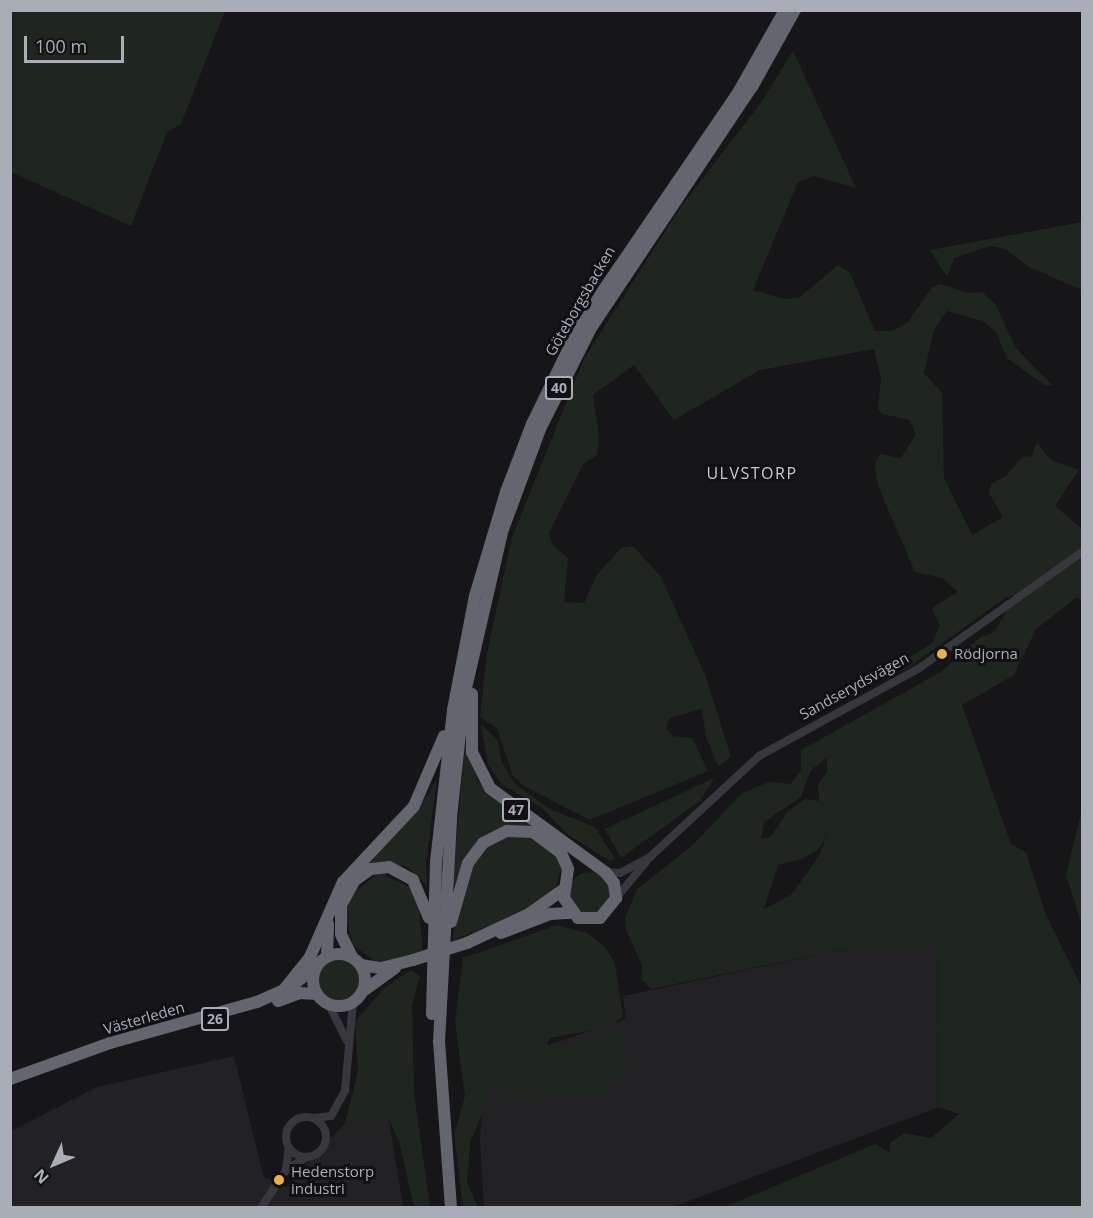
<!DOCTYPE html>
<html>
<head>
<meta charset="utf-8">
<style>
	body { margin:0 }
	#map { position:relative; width:1093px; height:1218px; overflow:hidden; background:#161618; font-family:"Open Sans",sans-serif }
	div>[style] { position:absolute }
	.built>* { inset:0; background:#222225 }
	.green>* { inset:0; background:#1e261f }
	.round { border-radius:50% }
	.minor>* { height:8px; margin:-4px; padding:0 4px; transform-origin:4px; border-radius:4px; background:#37383d }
	.minor>.ring { margin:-4px; padding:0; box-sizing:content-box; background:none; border:8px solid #37383d; border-radius:50% }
	.highway>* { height:12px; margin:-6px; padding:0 6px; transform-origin:6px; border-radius:6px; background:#63666e }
	.highway>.ring { margin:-6px; padding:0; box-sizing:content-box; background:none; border:12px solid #63666e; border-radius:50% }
	.highway-bridge>* { height:12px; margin:-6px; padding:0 6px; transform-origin:6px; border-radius:6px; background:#63666e }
	.dots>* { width:16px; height:16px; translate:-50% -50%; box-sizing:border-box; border:3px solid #111113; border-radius:50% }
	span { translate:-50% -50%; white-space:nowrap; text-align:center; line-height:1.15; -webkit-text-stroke:6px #111113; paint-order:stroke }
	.shield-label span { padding:2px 4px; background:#111113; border:2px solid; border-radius:4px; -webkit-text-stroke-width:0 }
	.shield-label { font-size:14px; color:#a8adb8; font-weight:700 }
	.street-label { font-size:15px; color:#a8adb8 }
	.poi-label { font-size:15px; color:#a8adb8 }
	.left { translate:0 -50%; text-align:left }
	.neighbourhood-label { font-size:16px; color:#c9ccd4; letter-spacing:1.5px }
	.frame { position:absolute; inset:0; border:12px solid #a8adb8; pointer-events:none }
	.north { position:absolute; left:24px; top:1134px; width:60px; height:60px; -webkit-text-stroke:4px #111113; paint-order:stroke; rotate:226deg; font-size:16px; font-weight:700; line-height:24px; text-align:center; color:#a8adb8 }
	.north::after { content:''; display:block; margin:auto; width:21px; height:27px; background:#a8adb8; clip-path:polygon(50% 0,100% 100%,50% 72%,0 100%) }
	.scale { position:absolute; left:24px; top:36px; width:100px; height:27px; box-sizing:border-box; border:3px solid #a8adb8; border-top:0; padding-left:8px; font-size:18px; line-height:21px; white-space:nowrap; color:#a8adb8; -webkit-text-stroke:4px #111113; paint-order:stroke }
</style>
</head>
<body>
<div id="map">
	<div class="built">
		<i style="clip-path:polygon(937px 947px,939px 1107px,673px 1207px,484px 1207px,480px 1139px,483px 1103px,500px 1073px,533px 1050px,626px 1019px,623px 996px,851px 948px)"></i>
		<i style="clip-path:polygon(234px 1056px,264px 1177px,286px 1187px,345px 1123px,389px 1120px,403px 1207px,11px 1208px,11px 1131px,97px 1087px)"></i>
	</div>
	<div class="green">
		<i style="clip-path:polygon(11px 10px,225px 11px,181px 124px,167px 132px,131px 226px,11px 172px)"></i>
		<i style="clip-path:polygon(evenodd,793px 51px,856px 188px,814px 176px,798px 182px,753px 290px,784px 299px,800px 297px,838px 265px,850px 273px,875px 331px,892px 331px,908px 322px,932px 287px,941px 284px,968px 293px,982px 292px,995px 304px,1016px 348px,1052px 385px,1046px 386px,1007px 358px,996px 332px,983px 321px,947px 311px,934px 330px,924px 373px,942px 393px,944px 478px,972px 535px,1003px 517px,989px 493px,991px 484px,1006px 476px,1022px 457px,1031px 456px,1037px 443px,1051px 460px,1079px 470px,1055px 506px,1082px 529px,1082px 602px,1077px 597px,1036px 629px,1014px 675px,962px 705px,1011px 844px,1026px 852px,1046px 915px,1082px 988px,1082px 1207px,725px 1207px,875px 1144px,890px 1153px,890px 1143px,904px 1133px,931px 1138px,959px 1114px,939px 1107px,937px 948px,851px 948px,651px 989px,642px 980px,642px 965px,626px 930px,625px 918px,637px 889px,693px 845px,742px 793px,769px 782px,791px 784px,801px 770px,801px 750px,941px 672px,979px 638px,994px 632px,1016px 595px,1005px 598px,905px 670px,902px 667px,903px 662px,932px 643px,940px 626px,932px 608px,958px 592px,942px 578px,915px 572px,878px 486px,875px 464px,880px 454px,901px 458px,916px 434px,910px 420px,882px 414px,878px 408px,881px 378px,874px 349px,760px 370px,674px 420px,634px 365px,593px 395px,599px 439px,597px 455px,583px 464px,549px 533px,553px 545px,568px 558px,564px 602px,584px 603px,597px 575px,621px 548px,633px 546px,661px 577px,706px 677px,731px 757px,718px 766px,706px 737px,702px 709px,670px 718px,666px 728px,673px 736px,692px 738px,708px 771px,590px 820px,524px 786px,513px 776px,497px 728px,480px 717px,487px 653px,512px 537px,584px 359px,680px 208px,760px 104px,793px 51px,827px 758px,827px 772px,818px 785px,819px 801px,805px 799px,788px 811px,771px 836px,761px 839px,764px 822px,801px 797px,811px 770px,827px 758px,793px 51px,827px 835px,819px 856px,791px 895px,764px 909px,778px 865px,802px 859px,820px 848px,827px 835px)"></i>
		<i style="clip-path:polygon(1082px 222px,1082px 290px,1031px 268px,1005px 249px,990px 246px,954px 258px,947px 277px,930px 250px)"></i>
		<i style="clip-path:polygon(481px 725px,497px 739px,502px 763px,515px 784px,550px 809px,595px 827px,615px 859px,610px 861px,567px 834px,542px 808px,501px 784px,488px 764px)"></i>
		<i style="clip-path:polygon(465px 746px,479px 783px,534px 827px,510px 825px,490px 832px,478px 845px,451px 900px)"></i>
		<i style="clip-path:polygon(437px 778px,426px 863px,427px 886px,406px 866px,369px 862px,428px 795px)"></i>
		<i style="clip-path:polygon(714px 778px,701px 800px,621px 858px,605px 829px)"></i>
		<i style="clip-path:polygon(1082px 809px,1082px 925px,1066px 875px)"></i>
		<i style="clip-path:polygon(524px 835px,548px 845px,563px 865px,553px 894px,528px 910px,452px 941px,466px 878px,484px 848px,499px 838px)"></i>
		<i class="round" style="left:569px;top:872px;width:42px;height:42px"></i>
		<i style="clip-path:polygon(379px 873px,411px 887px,418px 901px,422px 941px,422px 951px,377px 963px,353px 945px,345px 913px,353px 893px)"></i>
		<i style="clip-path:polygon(557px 925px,587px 933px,604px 946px,615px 963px,623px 1017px,606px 1028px,550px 1038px,547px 1044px,555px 1048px,623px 1033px,626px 1062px,621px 1076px,598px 1096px,564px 1092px,542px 1102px,513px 1100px,504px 1097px,499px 1083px,495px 1083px,470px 1143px,467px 1183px,478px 1207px,463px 1207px,454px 1134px,465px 1096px,455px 1022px,463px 958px)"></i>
		<i class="round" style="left:318px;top:958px;width:42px;height:42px"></i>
		<i style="clip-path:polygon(411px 970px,420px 976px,412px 1005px,414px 1094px,430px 1207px,414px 1207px,399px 1141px,389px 1120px,345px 1123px,358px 1071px,355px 1022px,384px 988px)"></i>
	</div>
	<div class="minor">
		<i style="left:605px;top:872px;width:15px;rotate:4deg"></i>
		<i style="left:620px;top:873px;width:34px;rotate:-28deg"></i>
		<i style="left:650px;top:857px;width:149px;rotate:-42.8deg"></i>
		<i style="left:759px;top:756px;width:181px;rotate:-28.7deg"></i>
		<i style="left:918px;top:669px;width:201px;rotate:-35.5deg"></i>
		<i style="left:616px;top:898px;width:47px;rotate:-50.2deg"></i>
		<i style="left:328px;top:1003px;width:42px;rotate:63.4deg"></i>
		<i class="ring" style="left:286px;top:1117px;width:32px;height:32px"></i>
		<i style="left:314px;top:1118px;width:17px;rotate:-7deg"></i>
		<i style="left:331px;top:1116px;width:29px;rotate:-61deg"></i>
		<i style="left:345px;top:1091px;width:89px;rotate:-84.9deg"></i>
		<i style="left:286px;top:1170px;width:23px;rotate:-83deg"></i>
		<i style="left:261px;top:1208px;width:45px;rotate:-56.7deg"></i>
		<i style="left:286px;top:1170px;width:25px;rotate:-32deg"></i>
	</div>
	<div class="highway">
		<i style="left:451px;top:922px;width:61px;rotate:-73.9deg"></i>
		<i style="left:468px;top:863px;width:25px;rotate:-53deg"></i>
		<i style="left:483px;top:843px;width:27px;rotate:-27deg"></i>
		<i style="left:507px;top:831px;width:26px;rotate:2deg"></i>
		<i style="left:533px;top:832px;width:35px;rotate:37deg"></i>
		<i style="left:561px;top:853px;width:17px;rotate:66deg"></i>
		<i style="left:568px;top:869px;width:29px;rotate:98deg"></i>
		<i style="left:564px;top:898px;width:24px;rotate:55deg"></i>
		<i style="left:578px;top:918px;width:22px"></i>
		<i style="left:600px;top:918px;width:26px;rotate:-51deg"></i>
		<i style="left:616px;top:898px;width:15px;rotate:-98deg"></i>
		<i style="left:614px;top:883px;width:14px;rotate:-129deg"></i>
		<i style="left:605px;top:872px;width:142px;rotate:-143.9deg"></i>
		<i style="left:490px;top:788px;width:40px;rotate:-116.6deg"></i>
		<i style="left:472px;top:752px;width:58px;rotate:-90deg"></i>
		<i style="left:501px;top:933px;width:53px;rotate:-21.2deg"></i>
		<i style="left:550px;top:914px;width:22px;rotate:-3deg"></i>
		<i style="left:467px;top:943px;width:68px;rotate:-25.1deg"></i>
		<i style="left:529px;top:914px;width:43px;rotate:-35.5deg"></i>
		<i class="ring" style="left:313px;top:954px;width:40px;height:40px"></i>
		<i style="left:327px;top:956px;width:32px;rotate:-88deg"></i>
		<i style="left:352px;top:957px;width:25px;rotate:-116deg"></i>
		<i style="left:341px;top:934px;width:29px;rotate:-90deg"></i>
		<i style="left:341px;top:905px;width:29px;rotate:-61deg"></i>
		<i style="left:355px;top:880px;width:19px;rotate:-35deg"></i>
		<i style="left:371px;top:869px;width:18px;rotate:-6deg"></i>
		<i style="left:389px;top:867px;width:27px;rotate:28deg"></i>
		<i style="left:413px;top:880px;width:41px;rotate:67.2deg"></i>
		<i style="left:361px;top:965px;width:20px;rotate:9deg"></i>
		<i style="left:381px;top:968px;width:33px;rotate:-14deg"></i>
		<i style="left:282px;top:992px;width:45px;rotate:-51.3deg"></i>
		<i style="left:310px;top:957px;width:82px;rotate:-66.3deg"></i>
		<i style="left:343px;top:882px;width:104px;rotate:-46.9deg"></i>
		<i style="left:414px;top:806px;width:76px;rotate:-66.8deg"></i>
		<i style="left:362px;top:992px;width:41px;rotate:-36deg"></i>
		<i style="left:278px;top:1001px;width:23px;rotate:-20deg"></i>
		<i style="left:300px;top:993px;width:17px;rotate:3deg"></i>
		<i style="left:432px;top:1014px;width:152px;rotate:-88.5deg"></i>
		<i style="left:436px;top:862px;width:153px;rotate:-83.6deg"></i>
		<i style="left:453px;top:710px;width:116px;rotate:-79.1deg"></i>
		<i style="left:475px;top:596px;width:109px;rotate:-73.4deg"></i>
		<i style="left:506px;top:492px;width:73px;rotate:-69.1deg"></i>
		<i style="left:532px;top:424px;width:112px;rotate:-64.1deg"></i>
		<i style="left:581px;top:323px;width:281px;rotate:-55.7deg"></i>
		<i style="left:739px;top:91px;width:93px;rotate:-60.4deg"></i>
		<i style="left:10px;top:1079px;width:106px;rotate:-19.8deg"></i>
		<i style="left:110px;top:1043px;width:153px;rotate:-15.6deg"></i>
		<i style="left:257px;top:1002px;width:35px;rotate:-24deg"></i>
		<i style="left:289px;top:988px;width:34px;rotate:-38deg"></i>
		<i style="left:451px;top:1208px;width:166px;rotate:-94.1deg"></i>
		<i style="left:439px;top:1042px;width:225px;rotate:-86.9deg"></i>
		<i style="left:451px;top:817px;width:121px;rotate:-83.8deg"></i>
		<i style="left:464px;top:697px;width:169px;rotate:-77deg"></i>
		<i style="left:502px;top:532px;width:110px;rotate:-69.7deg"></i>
		<i style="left:540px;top:429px;width:113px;rotate:-63.2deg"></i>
		<i style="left:591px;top:328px;width:290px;rotate:-56.3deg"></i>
		<i style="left:752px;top:87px;width:88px;rotate:-60.8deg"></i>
	</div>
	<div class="highway-bridge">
		<i style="left:413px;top:960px;width:57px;rotate:-17.5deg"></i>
	</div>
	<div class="dots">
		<i style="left:942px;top:654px;background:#f2b134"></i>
		<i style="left:279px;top:1180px;background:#f2b134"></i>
	</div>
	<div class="shield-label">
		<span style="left:559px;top:388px">40</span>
		<span style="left:516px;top:810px">47</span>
		<span style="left:215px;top:1019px">26</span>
	</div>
	<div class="street-label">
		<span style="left:580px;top:301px;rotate:-60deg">Göteborgsbacken</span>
		<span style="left:854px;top:686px;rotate:-29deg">Sandserydsvägen</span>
		<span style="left:144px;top:1018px;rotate:-16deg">Västerleden</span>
	</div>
	<div class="poi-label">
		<span class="left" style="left:954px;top:654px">Rödjorna</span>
		<span class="left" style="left:291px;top:1180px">Hedenstorp<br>industri</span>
	</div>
	<div class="neighbourhood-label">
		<span style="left:752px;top:473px">ULVSTORP</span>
	</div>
	<div class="frame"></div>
	<div class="north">N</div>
	<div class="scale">100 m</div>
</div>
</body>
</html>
